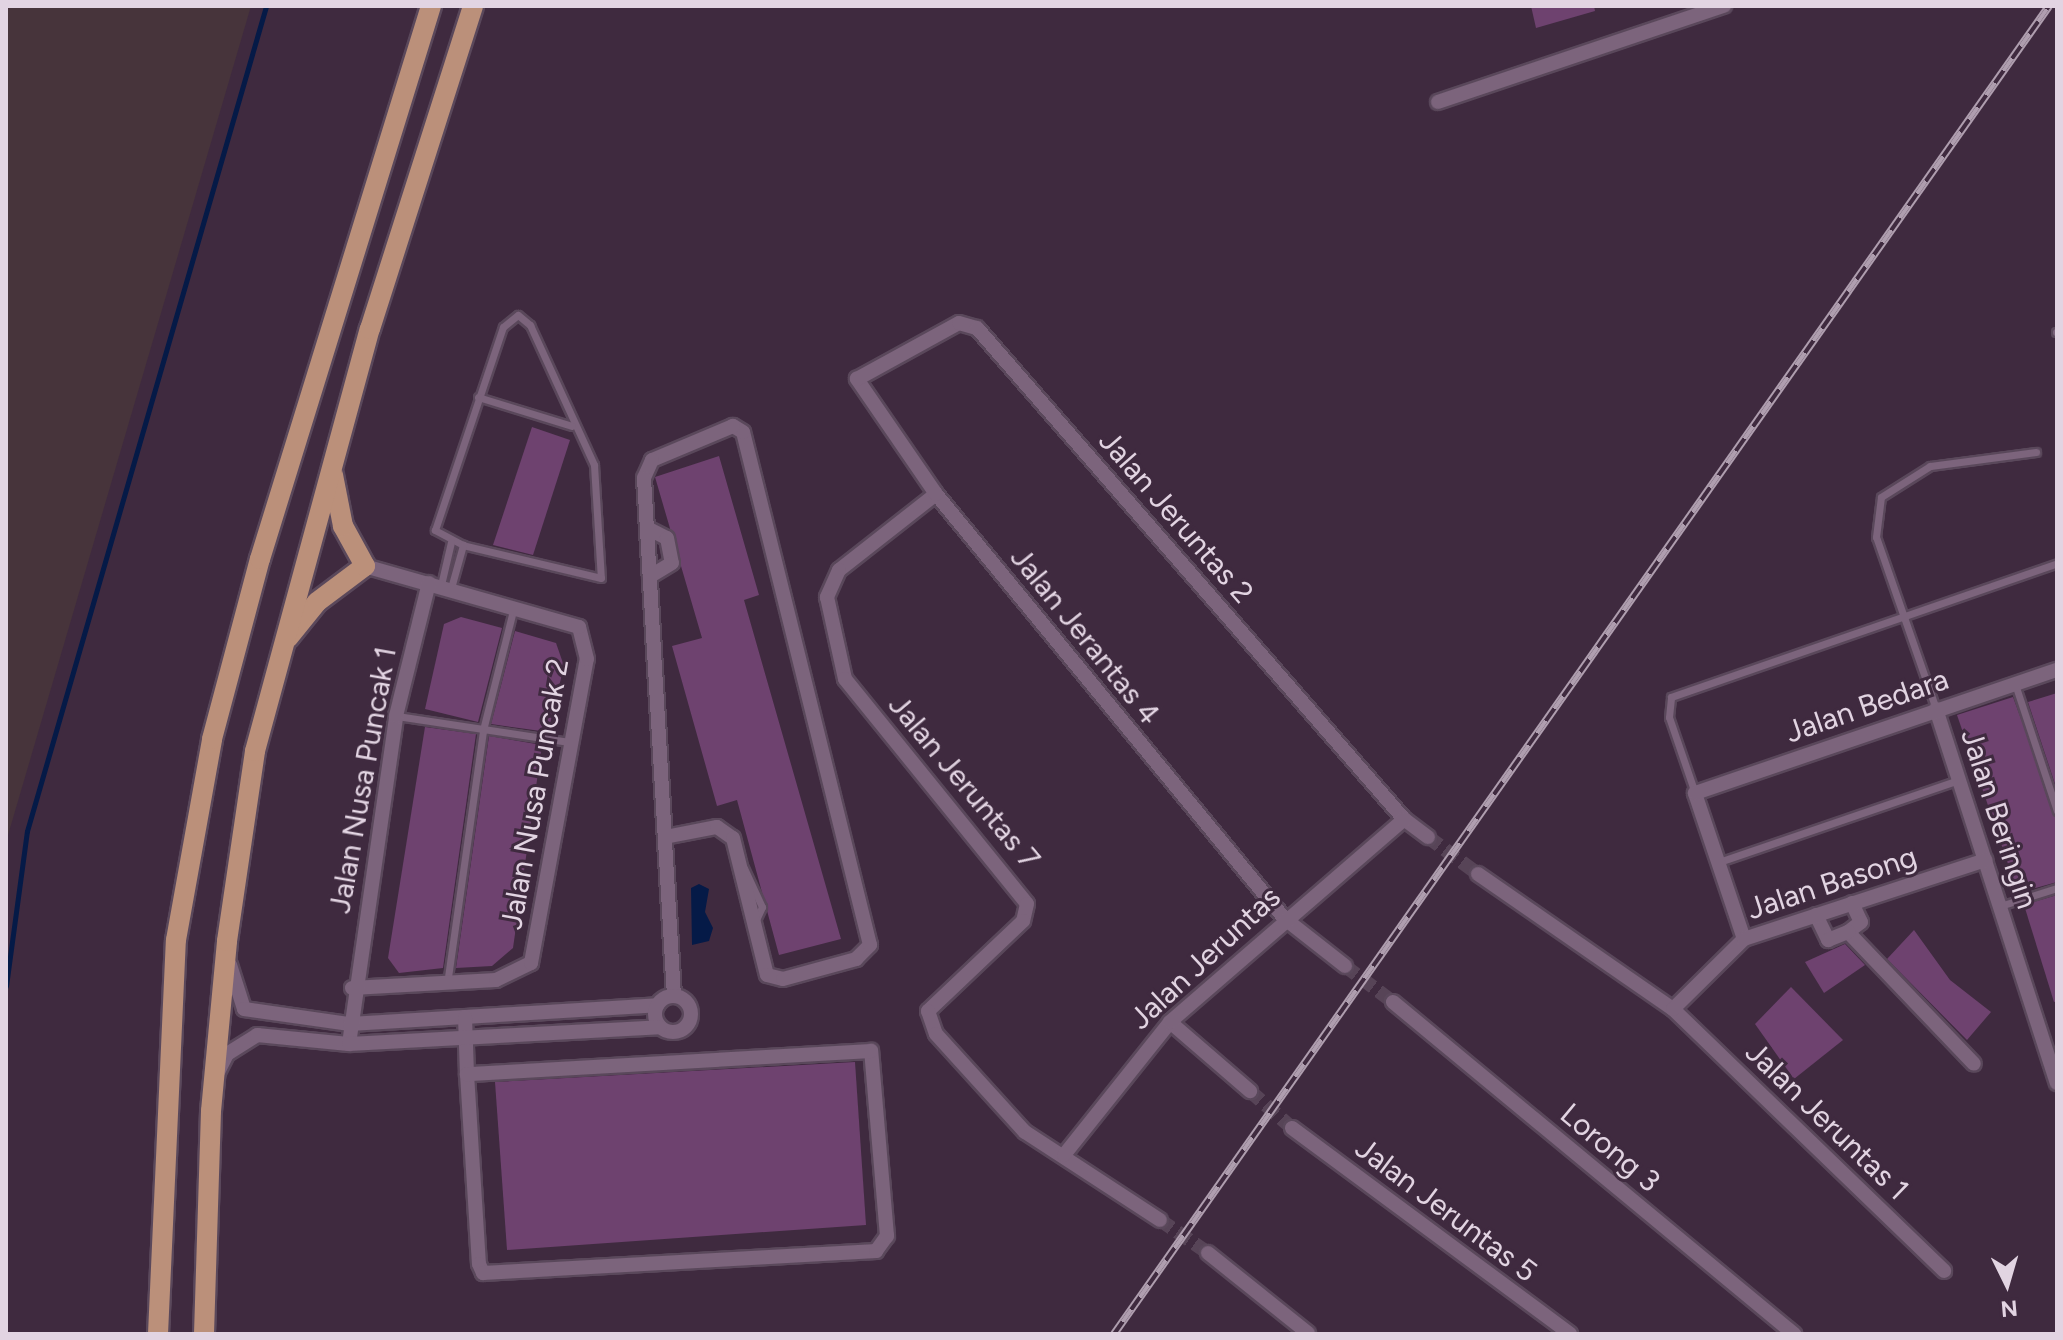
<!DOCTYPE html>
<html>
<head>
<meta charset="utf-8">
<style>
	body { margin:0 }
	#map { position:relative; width:2063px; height:1340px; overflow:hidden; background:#3f2a3f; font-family:Figtree,sans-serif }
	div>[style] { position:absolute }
	.industrial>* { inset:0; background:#47343b }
	.water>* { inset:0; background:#051a47 }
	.stream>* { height:5px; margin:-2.5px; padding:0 2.5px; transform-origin:2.5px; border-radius:2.5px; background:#051a47 }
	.building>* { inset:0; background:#6e426f }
	.street-tunnel>* { height:14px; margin-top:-7px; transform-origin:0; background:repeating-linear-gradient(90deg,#574457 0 14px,transparent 0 21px) }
	.roads { filter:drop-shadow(2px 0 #5a485b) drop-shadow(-2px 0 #5a485b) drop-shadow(0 2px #5a485b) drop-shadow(0 -2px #5a485b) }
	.lane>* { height:7px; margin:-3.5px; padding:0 3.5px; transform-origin:3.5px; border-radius:3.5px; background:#7c647c }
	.street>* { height:14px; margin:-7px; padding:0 7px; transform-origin:7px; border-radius:7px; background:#7c647c }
	.street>.ring { margin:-7px; padding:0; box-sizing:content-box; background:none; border:14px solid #7c647c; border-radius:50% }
	.primary>* { height:20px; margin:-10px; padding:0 10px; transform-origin:10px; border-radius:10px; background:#bb907a }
	.rail>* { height:8px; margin-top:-4px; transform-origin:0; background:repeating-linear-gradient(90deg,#3f2a3f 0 15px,#af9eaf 0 30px); box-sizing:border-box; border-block:2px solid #af9eaf }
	span { translate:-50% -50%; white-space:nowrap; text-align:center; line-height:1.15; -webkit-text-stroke:6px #3f2a3f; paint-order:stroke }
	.street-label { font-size:30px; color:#e2d4e2 }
	.frame { position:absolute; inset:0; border:8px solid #e2d4e2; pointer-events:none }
	.north { position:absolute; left:1967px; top:1244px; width:80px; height:80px; -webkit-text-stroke:6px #3f2a3f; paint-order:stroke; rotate:175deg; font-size:22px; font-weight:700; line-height:32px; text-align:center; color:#e2d4e2 }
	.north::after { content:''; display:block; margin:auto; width:28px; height:36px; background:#e2d4e2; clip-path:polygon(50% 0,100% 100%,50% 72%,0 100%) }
</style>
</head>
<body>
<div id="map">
	<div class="industrial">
		<i style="clip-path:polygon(6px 6px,251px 6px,6px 842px)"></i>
	</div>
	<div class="water">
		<i style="clip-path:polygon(699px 884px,709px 889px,705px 912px,713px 928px,709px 941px,692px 945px,691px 888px)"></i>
	</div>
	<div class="stream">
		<i style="left:6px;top:986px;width:156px;rotate:-82.3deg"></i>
		<i style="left:27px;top:831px;width:859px;rotate:-73.84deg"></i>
	</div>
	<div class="building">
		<i style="clip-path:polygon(1531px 6px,1594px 6px,1595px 11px,1536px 28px)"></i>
		<i style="clip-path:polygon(532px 427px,570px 440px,533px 555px,493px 545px)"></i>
		<i style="clip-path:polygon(719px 456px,759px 595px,744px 600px,841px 939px,779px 955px,737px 800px,717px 806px,672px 646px,702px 638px,655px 477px)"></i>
		<i style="clip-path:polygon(461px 617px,502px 628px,478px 722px,425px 709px,444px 624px)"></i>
		<i style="clip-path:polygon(515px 631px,556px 643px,564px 666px,548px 732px,491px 724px)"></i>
		<i style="clip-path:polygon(2057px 693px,2057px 790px,2028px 702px)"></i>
		<i style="clip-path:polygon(2013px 697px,2057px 817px,2057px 882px,2018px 893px,1957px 715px)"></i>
		<i style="clip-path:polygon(425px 727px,476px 734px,443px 968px,399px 973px,388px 958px)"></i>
		<i style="clip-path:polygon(489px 736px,542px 745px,513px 948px,492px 966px,456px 968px)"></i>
		<i style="clip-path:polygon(2057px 895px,2057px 1001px,2054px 1002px,2024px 905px)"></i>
		<i style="clip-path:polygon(1914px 930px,1950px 980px,1991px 1012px,1967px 1040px,1887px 959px)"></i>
		<i style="clip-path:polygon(1845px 944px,1865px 965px,1824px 993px,1805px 962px)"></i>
		<i style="clip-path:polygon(1791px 987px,1843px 1040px,1794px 1079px,1755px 1024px)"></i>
		<i style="clip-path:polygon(855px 1062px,866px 1225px,507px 1250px,495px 1082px)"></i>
	</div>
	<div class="street-tunnel">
		<i style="left:1428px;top:837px;width:62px;rotate:36.5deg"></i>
		<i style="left:1345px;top:966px;width:60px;rotate:36.9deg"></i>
		<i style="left:1250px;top:1091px;width:56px;rotate:41.4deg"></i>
		<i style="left:1160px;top:1220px;width:58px;rotate:34.5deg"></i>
	</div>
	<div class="roads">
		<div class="lane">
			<i style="left:518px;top:315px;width:16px;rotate:40deg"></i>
			<i style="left:530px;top:325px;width:154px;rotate:65.4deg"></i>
			<i style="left:594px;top:465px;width:113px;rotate:86.5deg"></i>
			<i style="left:601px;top:578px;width:142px;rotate:-166.6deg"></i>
			<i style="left:463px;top:545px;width:32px;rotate:-152deg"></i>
			<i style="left:435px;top:530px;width:214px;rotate:-71.5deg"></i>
			<i style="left:503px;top:327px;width:19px;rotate:-39deg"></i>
			<i style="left:2056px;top:332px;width:1px"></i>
			<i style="left:478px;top:397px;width:98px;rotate:17.1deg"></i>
			<i style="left:441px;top:585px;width:44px;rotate:-76.9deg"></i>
			<i style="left:451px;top:588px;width:45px;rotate:-74.4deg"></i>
			<i style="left:2015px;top:684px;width:134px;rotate:71.7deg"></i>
			<i style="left:1936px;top:709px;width:182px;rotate:-109.2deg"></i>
			<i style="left:1876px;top:537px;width:40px;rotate:-82.9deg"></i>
			<i style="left:1881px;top:497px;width:58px;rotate:-32.3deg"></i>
			<i style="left:1930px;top:466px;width:107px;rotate:-7.5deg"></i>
			<i style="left:397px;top:716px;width:174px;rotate:8.6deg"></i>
			<i style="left:1695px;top:793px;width:80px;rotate:-108.9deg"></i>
			<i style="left:1669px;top:717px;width:20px;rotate:-84deg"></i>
			<i style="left:1671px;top:697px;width:409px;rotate:-19.1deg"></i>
			<i style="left:1719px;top:862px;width:254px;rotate:-18.9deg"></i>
			<i style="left:744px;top:868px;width:43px;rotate:65.2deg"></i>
			<i style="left:762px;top:907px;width:14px;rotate:115deg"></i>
			<i style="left:2000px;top:906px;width:60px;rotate:-17.5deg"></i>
			<i style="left:447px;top:984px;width:257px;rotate:-81.9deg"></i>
			<i style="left:483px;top:730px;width:127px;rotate:-75.9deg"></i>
		</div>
		<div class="street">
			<i style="left:1438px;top:102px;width:302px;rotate:-18.6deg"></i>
			<i style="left:936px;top:494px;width:123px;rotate:141.9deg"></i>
			<i style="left:839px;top:570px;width:30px;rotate:114deg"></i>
			<i style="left:827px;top:597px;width:84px;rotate:77.6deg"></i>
			<i style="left:845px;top:679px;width:289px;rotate:51deg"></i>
			<i style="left:1027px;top:904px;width:17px;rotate:103deg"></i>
			<i style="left:1023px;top:921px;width:131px;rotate:136.5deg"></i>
			<i style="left:928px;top:1011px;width:24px;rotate:71deg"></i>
			<i style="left:936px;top:1034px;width:132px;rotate:47.8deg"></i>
			<i style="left:1025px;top:1132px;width:161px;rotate:33.1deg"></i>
			<i style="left:647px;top:528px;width:22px;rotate:27deg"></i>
			<i style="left:667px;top:538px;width:25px;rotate:79deg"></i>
			<i style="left:672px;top:563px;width:26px;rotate:149deg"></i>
			<i style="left:1936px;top:709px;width:393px;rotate:72.1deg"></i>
			<i style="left:665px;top:837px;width:53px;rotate:-10.9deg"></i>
			<i style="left:717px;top:827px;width:19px;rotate:35deg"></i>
			<i style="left:733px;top:838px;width:141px;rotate:76.1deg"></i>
			<i style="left:767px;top:975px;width:16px;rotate:14deg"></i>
			<i style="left:783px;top:979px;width:76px;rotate:-15.3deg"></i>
			<i style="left:856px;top:959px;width:20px;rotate:-45deg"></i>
			<i style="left:870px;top:945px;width:528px;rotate:-103.9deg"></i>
			<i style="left:743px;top:432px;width:12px;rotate:-149deg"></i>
			<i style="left:733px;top:426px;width:88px;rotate:157.2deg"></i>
			<i style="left:652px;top:460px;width:20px;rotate:114deg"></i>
			<i style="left:644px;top:478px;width:519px;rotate:86.69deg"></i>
			<i style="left:1478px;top:874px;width:237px;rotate:34.7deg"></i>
			<i style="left:1673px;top:1009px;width:377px;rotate:44deg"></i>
			<i style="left:1852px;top:903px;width:21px;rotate:65deg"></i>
			<i style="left:1861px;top:922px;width:16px;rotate:142deg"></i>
			<i style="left:1848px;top:932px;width:182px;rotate:46.3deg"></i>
			<i style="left:1816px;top:915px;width:28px;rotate:64deg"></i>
			<i style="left:1828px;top:940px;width:22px;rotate:-22deg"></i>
			<i style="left:1744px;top:939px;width:154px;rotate:-108.6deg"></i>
			<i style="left:1695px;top:793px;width:382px;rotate:-18.8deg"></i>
			<i style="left:230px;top:965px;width:46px;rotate:72.3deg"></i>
			<i style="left:244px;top:1009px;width:107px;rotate:8.1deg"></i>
			<i style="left:350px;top:1024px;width:308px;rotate:-3.5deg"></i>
			<i style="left:1345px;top:966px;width:78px;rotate:-141.8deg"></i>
			<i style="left:1284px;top:918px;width:549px;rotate:-129.38deg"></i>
			<i style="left:936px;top:494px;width:140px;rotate:-124.5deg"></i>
			<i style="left:857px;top:379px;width:116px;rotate:-28.8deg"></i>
			<i style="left:959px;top:323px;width:19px;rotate:16deg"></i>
			<i style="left:977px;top:328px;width:651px;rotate:48.99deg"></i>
			<i style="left:1404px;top:819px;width:30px;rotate:37deg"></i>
			<i style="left:352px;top:988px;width:144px;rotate:-3.2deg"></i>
			<i style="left:496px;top:980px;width:39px;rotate:-26deg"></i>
			<i style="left:531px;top:963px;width:309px;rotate:-79.6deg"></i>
			<i style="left:587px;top:659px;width:33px;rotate:-104deg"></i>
			<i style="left:579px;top:627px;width:223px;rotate:-164.1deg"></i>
			<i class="ring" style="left:655px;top:996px;width:22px;height:22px"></i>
			<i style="left:1393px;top:1002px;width:521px;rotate:39.62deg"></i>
			<i style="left:1673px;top:1009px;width:100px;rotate:-44.6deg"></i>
			<i style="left:1744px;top:939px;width:254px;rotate:-18.1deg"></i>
			<i style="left:465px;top:1017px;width:57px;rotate:88deg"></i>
			<i style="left:467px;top:1074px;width:190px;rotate:86.4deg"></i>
			<i style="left:479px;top:1264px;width:10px;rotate:66deg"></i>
			<i style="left:483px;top:1273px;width:394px;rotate:-3.2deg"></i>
			<i style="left:876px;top:1251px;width:19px;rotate:-54deg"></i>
			<i style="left:887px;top:1236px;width:186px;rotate:-94.9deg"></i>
			<i style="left:871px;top:1051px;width:405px;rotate:176.7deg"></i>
			<i style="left:1170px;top:1022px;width:106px;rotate:40.8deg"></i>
			<i style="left:349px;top:1044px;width:331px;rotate:-81.8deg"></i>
			<i style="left:396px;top:716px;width:137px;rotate:-76.1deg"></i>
			<i style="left:218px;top:1072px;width:20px;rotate:-63deg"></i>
			<i style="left:227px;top:1054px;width:36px;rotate:-32deg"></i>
			<i style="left:257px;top:1035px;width:92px;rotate:5.6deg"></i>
			<i style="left:349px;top:1044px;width:311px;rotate:-3.1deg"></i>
			<i style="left:1292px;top:1128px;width:346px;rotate:36.5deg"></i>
			<i style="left:1064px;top:1155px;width:170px;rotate:-51.4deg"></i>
			<i style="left:1170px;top:1022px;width:310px;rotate:-40.9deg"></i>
			<i style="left:1208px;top:1253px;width:128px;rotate:38.7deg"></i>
		</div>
		<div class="primary">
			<i style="left:288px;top:638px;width:46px;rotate:-51.1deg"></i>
			<i style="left:317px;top:602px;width:60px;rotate:-36.9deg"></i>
			<i style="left:365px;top:566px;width:46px;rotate:-118.8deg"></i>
			<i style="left:343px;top:526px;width:52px;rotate:-101.1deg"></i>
			<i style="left:158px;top:1334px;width:394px;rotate:-87.4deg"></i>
			<i style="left:176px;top:940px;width:204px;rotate:-79.8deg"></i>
			<i style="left:212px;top:739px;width:186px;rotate:-75.1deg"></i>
			<i style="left:260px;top:559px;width:579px;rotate:-72.82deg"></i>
			<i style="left:204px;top:1334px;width:223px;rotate:-88.2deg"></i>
			<i style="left:211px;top:1111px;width:171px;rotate:-84.6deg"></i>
			<i style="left:227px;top:941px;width:192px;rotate:-81.6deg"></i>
			<i style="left:255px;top:751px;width:437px;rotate:-74.8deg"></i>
			<i style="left:370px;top:329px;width:339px;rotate:-72.3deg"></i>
		</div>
	</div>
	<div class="rail">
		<i style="left:1114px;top:1334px;width:1624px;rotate:-54.85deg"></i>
	</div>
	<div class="street-label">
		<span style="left:1176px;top:517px;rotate:49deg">Jalan Jeruntas 2</span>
		<span style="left:1085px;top:636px;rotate:51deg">Jalan Jerantas 4</span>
		<span style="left:1867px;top:706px;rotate:-19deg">Jalan Bedara</span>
		<span style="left:363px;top:780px;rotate:-80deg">Jalan Nusa Puncak 1</span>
		<span style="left:964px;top:782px;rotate:50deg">Jalan Jeruntas 7</span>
		<span style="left:535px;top:794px;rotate:-80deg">Jalan Nusa Puncak 2</span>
		<span style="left:1999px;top:819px;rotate:72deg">Jalan Beringin</span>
		<span style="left:1832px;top:883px;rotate:-18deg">Jalan Basong</span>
		<span style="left:1205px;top:958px;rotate:-43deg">Jalan Jeruntas</span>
		<span style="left:1827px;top:1121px;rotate:44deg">Jalan Jeruntas 1</span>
		<span style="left:1610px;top:1148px;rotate:40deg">Lorong 3</span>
		<span style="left:1446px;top:1210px;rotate:37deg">Jalan Jeruntas 5</span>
	</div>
	<div class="frame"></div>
	<div class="north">N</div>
</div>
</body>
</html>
